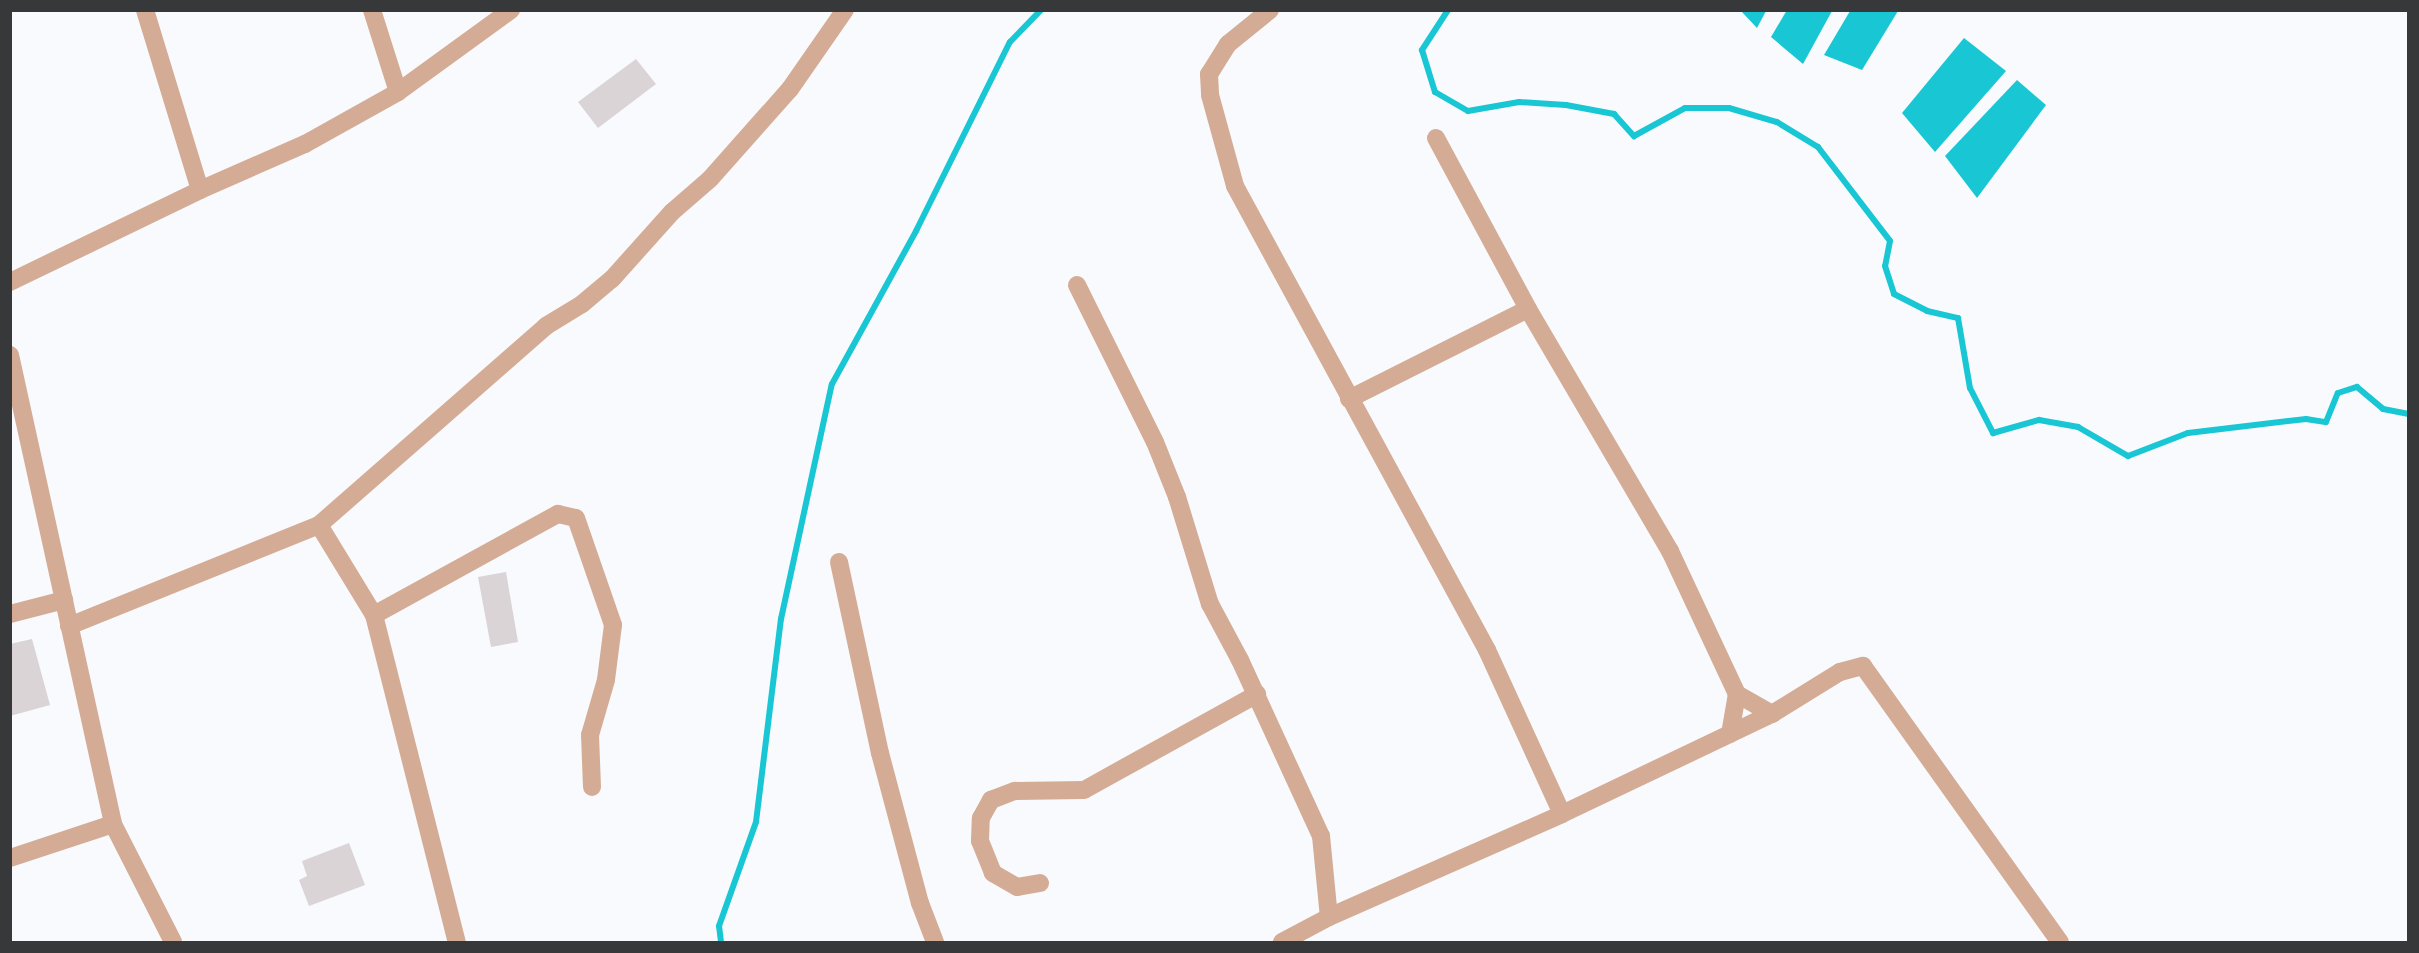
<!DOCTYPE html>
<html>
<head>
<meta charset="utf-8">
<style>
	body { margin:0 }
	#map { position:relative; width:2419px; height:953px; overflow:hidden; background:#f8fafe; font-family:"Titillium Web",sans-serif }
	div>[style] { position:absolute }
	.water>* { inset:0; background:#18c7d3 }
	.stream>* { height:6px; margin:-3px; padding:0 3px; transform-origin:3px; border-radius:3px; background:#18c7d3 }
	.building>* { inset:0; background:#dad4d6 }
	.minor>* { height:18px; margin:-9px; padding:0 9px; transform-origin:9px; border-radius:9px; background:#d4ac95 }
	span { translate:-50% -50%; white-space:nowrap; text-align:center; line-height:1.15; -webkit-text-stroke:5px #f8fafe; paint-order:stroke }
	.frame { position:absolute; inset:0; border:12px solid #37383a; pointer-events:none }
</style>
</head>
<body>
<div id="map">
	<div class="water">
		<i style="clip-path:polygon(1787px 10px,1832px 11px,1803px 64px,1771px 37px)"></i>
		<i style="clip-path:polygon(1741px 11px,1766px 11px,1757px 28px)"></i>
		<i style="clip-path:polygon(1850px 11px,1898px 11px,1862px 70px,1824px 55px)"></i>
		<i style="clip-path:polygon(1964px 38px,2006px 71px,1935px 152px,1902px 113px)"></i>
		<i style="clip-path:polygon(2017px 80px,2046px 105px,1977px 198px,1945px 156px)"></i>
	</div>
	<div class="stream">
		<i style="left:1448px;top:10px;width:48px;rotate:123deg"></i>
		<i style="left:1422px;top:50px;width:44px;rotate:72.8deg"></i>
		<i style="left:1435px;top:92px;width:38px;rotate:30deg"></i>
		<i style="left:1468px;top:111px;width:52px;rotate:-10deg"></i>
		<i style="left:1519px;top:102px;width:47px;rotate:3.7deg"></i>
		<i style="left:1566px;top:105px;width:49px;rotate:10.6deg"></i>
		<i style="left:1614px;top:114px;width:30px;rotate:48deg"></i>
		<i style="left:1634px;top:136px;width:58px;rotate:-28.8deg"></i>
		<i style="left:1685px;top:108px;width:44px"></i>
		<i style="left:1729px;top:108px;width:50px;rotate:16.3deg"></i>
		<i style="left:1777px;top:122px;width:48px;rotate:31.4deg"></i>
		<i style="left:1818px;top:147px;width:118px;rotate:52.5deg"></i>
		<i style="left:1890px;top:241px;width:25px;rotate:101deg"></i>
		<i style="left:1885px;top:266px;width:29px;rotate:72deg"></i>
		<i style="left:1894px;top:294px;width:37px;rotate:27deg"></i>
		<i style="left:1927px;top:311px;width:32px;rotate:13deg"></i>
		<i style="left:1958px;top:318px;width:71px;rotate:80.3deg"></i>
		<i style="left:1970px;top:388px;width:51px;rotate:62.9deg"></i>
		<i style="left:1993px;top:433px;width:48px;rotate:-15.8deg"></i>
		<i style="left:2039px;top:420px;width:40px;rotate:10deg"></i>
		<i style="left:2078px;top:427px;width:58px;rotate:30.1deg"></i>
		<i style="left:2128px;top:456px;width:64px;rotate:-21deg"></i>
		<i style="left:2188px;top:433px;width:119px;rotate:-6.8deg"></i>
		<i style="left:2306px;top:419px;width:20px;rotate:9deg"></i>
		<i style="left:2326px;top:422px;width:31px;rotate:-68deg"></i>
		<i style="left:2338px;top:393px;width:20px;rotate:-18deg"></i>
		<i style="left:2357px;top:387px;width:34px;rotate:40deg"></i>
		<i style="left:2383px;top:409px;width:25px;rotate:11deg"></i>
		<i style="left:721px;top:942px;width:16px;rotate:-97deg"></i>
		<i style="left:719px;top:926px;width:110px;rotate:-70.4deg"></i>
		<i style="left:756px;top:822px;width:205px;rotate:-83deg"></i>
		<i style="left:781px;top:619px;width:240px;rotate:-77.8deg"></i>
		<i style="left:832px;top:384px;width:175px;rotate:-61.2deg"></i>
		<i style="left:916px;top:231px;width:211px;rotate:-63.6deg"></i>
		<i style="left:1010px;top:42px;width:45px;rotate:-45.9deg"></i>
	</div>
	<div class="building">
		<i style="clip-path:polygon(636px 59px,656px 84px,598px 128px,578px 102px)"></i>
		<i style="clip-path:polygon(506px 572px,518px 642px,491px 647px,478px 577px)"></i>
		<i style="clip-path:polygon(32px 639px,50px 705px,10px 716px,10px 644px)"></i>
		<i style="clip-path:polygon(349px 843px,365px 885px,309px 906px,299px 880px,307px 876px,302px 861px)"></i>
	</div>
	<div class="minor">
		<i style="left:145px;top:10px;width:188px;rotate:73deg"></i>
		<i style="left:372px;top:10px;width:86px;rotate:72.4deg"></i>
		<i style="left:1270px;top:10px;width:54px;rotate:141deg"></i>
		<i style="left:1228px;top:44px;width:36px;rotate:122deg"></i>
		<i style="left:1209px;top:74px;width:21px;rotate:87deg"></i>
		<i style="left:1210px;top:95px;width:94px;rotate:74.6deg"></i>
		<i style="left:1235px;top:186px;width:528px;rotate:61.49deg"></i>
		<i style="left:1487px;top:650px;width:180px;rotate:65.4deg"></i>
		<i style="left:1436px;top:138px;width:194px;rotate:61.7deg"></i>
		<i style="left:1528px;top:309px;width:281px;rotate:59.6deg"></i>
		<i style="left:1670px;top:551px;width:158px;rotate:64.9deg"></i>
		<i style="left:1737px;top:694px;width:40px;rotate:29.7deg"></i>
		<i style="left:10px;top:282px;width:211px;rotate:-25.8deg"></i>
		<i style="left:200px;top:190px;width:115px;rotate:-23.7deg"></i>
		<i style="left:305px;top:144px;width:107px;rotate:-29.2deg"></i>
		<i style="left:398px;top:92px;width:140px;rotate:-36deg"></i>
		<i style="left:1077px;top:285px;width:175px;rotate:63.6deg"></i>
		<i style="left:1155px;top:442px;width:59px;rotate:68.2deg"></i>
		<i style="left:1177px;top:497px;width:112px;rotate:72.9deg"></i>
		<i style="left:1210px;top:604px;width:64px;rotate:61.8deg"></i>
		<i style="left:1240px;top:660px;width:194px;rotate:65.3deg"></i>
		<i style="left:1321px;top:836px;width:81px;rotate:84.4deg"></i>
		<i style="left:10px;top:355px;width:480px;rotate:77.6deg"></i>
		<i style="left:113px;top:824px;width:132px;rotate:63deg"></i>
		<i style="left:1349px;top:399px;width:200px;rotate:-26.7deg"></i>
		<i style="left:319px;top:525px;width:105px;rotate:58.6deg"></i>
		<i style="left:374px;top:615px;width:337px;rotate:75.8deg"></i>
		<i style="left:839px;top:562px;width:195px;rotate:77.9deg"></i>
		<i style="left:880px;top:753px;width:155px;rotate:75.1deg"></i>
		<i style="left:920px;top:903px;width:42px;rotate:69deg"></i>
		<i style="left:10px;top:614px;width:56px;rotate:-14.5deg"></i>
		<i style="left:374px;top:615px;width:210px;rotate:-28.8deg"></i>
		<i style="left:558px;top:514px;width:18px;rotate:13deg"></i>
		<i style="left:576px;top:518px;width:113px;rotate:70.9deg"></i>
		<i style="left:613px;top:625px;width:55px;rotate:97.3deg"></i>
		<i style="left:606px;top:680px;width:57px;rotate:106.2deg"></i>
		<i style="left:590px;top:735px;width:52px;rotate:87.8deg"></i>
		<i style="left:69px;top:626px;width:270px;rotate:-22deg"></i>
		<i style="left:319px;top:525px;width:302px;rotate:-41.2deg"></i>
		<i style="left:546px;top:326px;width:42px;rotate:-31.4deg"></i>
		<i style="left:582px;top:304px;width:39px;rotate:-40deg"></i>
		<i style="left:612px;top:279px;width:90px;rotate:-48.2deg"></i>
		<i style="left:672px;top:212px;width:50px;rotate:-41deg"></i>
		<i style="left:710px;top:179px;width:120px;rotate:-48.4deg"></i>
		<i style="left:790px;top:89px;width:96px;rotate:-55.2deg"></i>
		<i style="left:1730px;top:734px;width:41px;rotate:-80.1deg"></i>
		<i style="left:10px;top:858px;width:108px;rotate:-18.3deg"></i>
		<i style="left:1040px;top:883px;width:23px;rotate:170deg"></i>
		<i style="left:1017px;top:887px;width:28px;rotate:-150deg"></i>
		<i style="left:993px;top:873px;width:35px;rotate:-112deg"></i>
		<i style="left:980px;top:841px;width:23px;rotate:-88deg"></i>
		<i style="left:981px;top:818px;width:21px;rotate:-61deg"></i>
		<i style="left:991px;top:800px;width:26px;rotate:-21deg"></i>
		<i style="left:1015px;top:791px;width:69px;rotate:-0.8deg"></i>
		<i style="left:1084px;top:790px;width:198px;rotate:-29deg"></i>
		<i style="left:1282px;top:942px;width:53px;rotate:-28deg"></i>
		<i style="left:1329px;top:917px;width:255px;rotate:-23.8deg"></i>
		<i style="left:1562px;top:814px;width:233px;rotate:-25.5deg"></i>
		<i style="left:1772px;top:714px;width:80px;rotate:-31.7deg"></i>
		<i style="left:1840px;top:672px;width:24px;rotate:-15deg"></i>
		<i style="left:1863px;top:666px;width:339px;rotate:54.5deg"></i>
	</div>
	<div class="frame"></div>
</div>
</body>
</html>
